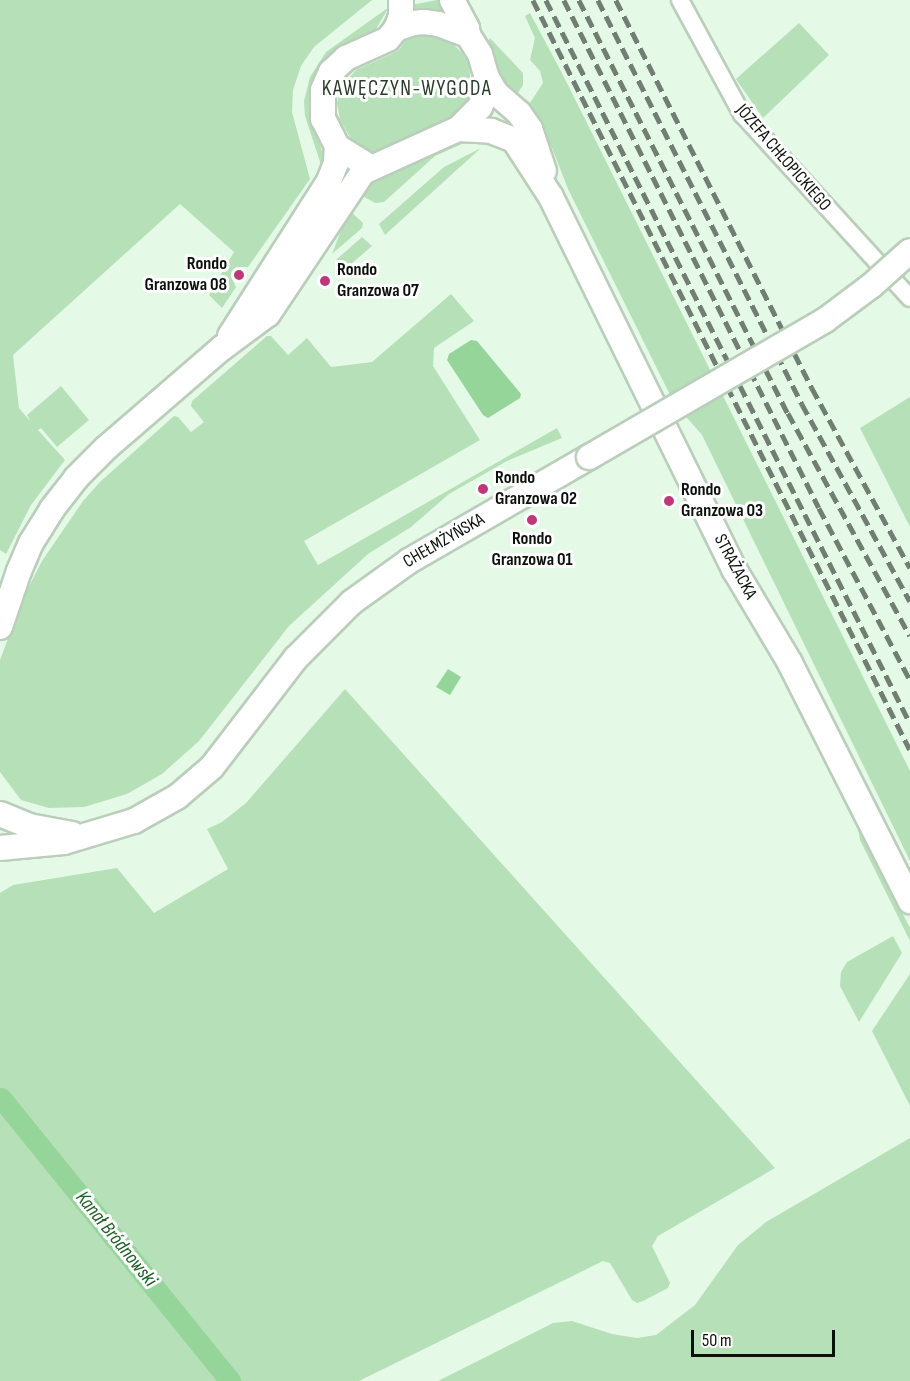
<!DOCTYPE html>
<html>
<head>
<meta charset="utf-8">
<style>
	body { margin:0 }
	#map { position:relative; width:910px; height:1381px; overflow:hidden; background:#e5fae6; font-family:"Sofia Sans Condensed",sans-serif }
	div>[style] { position:absolute }
	.green>* { inset:0; background:#b6e0b8 }
	.water>* { inset:0; background:#96d59a }
	.canal>* { height:21px; margin:-10.5px; padding:0 10.5px; transform-origin:10.5px; border-radius:10.5px; background:#96d59a }
	.roads { filter:drop-shadow(2px 0 #bacebb) drop-shadow(-2px 0 #bacebb) drop-shadow(0 2px #bacebb) drop-shadow(0 -2px #bacebb) }
	.street>* { height:16px; margin:-8px; padding:0 8px; transform-origin:8px; border-radius:8px; background:#fff }
	.secondary>* { height:24px; margin:-12px; padding:0 12px; transform-origin:12px; border-radius:12px; background:#fff }
	.rail>* { height:4.5px; margin-top:-2.25px; transform-origin:0; background:repeating-linear-gradient(90deg,#717e72 0 12px,transparent 0 18px) }
	.bridges { filter:drop-shadow(2px 0 #bacebb) drop-shadow(-2px 0 #bacebb) drop-shadow(0 2px #bacebb) drop-shadow(0 -2px #bacebb) }
	.secondary-bridge>* { height:24px; margin:-12px; padding:0 12px; transform-origin:12px; border-radius:12px; background:#fff }
	.dots>* { width:16px; height:16px; translate:-50% -50%; box-sizing:border-box; border:3px solid #fff; border-radius:50% }
	span { translate:-50% -50%; white-space:nowrap; text-align:center; line-height:1.15; -webkit-text-stroke:6px #fff; paint-order:stroke }
	.street-label { font-size:18px; color:#0a110b }
	.poi-label { font-size:18px; color:#0a110b; font-weight:700 }
	.right { translate:-100% -50%; text-align:right }
	.left { translate:0 -50%; text-align:left }
	.water-label { font-size:20px; color:#206029; font-style:italic }
	.quarter-label { font-size:21px; color:#2a3b2b; letter-spacing:1.5px }
	.scale { position:absolute; left:691px; top:1330px; width:144px; height:27px; box-sizing:border-box; border:3px solid #0a110b; border-top:0; padding-left:8px; font-size:18px; line-height:21px; white-space:nowrap; color:#0a110b; -webkit-text-stroke:4px #fff; paint-order:stroke }
</style>
</head>
<body>
<div id="map">
	<div class="green">
		<i style="clip-path:polygon(0 0,372px 0,314px 47px,301px 66px,293px 90px,292px 112px,310px 179px,248px 267px,242px 267px,233px 281px,236px 287px,222px 308px,209px 295px,234px 252px,180px 204px,13px 355px,19px 408px,31px 422px,27px 415px,61px 386px,89px 420px,57px 447px,41px 428px,38px 430px,65px 460px,31px 505px,6px 554px,0 550px)"></i>
		<i style="clip-path:polygon(437px 0,445px 0,459px 21px,412px 17px,411px 5px)"></i>
		<i style="clip-path:polygon(389px 7px,376px 29px,334px 52px,325px 61px,314px 78px,309px 112px,323px 154px,323px 171px,305px 116px,304px 101px,310px 77px,326px 52px)"></i>
		<i style="clip-path:polygon(530px 13px,565px 79px,910px 771px,910px 861px,702px 435px,674px 403px,568px 189px,552px 148px,528px 106px,543px 83px,540px 71px,530px 60px,535px 38px,525px 16px)"></i>
		<i style="clip-path:polygon(799px 23px,829px 55px,763px 118px,736px 79px)"></i>
		<i style="clip-path:polygon(428px 31px,450px 41px,462px 53px,469px 65px,471px 86px,476px 97px,454px 117px,371px 154px,353px 142px,340px 120px,337px 103px,340px 88px,356px 70px,398px 51px,410px 35px)"></i>
		<i style="clip-path:polygon(490px 38px,523px 73px,523px 85px,516px 96px,503px 82px,497px 68px,487px 44px)"></i>
		<i style="clip-path:polygon(466px 138px,473px 139px,435px 156px,384px 202px,375px 203px,359px 194px,376px 177px)"></i>
		<i style="clip-path:polygon(481px 148px,387px 233px,385px 235px,379px 224px,444px 167px)"></i>
		<i style="clip-path:polygon(349px 210px,363px 223px,362px 228px,332px 254px)"></i>
		<i style="clip-path:polygon(362px 237px,372px 246px,343px 271px,336px 260px)"></i>
		<i style="clip-path:polygon(451px 294px,474px 321px,434px 348px,433px 366px,480px 440px,304px 541px,318px 565px,557px 428px,562px 438px,507px 461px,449px 494px,411px 527px,368px 554px,289px 626px,199px 741px,162px 774px,127px 794px,84px 807px,49px 808px,21px 800px,0 772px,0 660px,25px 594px,42px 561px,83px 501px,101px 481px,174px 416px,178px 417px,191px 432px,204px 422px,191px 406px,192px 401px,267px 336px,271px 336px,288px 355px,307px 338px,331px 367px,372px 362px)"></i>
		<i style="clip-path:polygon(910px 397px,910px 527px,860px 428px)"></i>
		<i style="clip-path:polygon(345px 689px,775px 1168px,658px 1236px,652px 1246px,670px 1283px,668px 1288px,643px 1301px,637px 1303px,632px 1300px,610px 1263px,603px 1261px,359px 1381px,0 1381px,0 893px,13px 885px,117px 868px,154px 913px,228px 869px,207px 829px,222px 822px,246px 803px)"></i>
		<i style="clip-path:polygon(857px 822px,910px 928px,910px 941px,860px 840px)"></i>
		<i style="clip-path:polygon(893px 936px,902px 953px,859px 1022px,840px 986px,841px 972px,847px 962px)"></i>
		<i style="clip-path:polygon(910px 974px,910px 1106px,872px 1031px)"></i>
		<i style="clip-path:polygon(910px 1138px,910px 1381px,438px 1381px,553px 1323px,572px 1321px,612px 1334px,637px 1338px,656px 1335px,695px 1305px,738px 1245px,766px 1222px)"></i>
	</div>
	<div class="water">
		<i style="clip-path:polygon(471px 340px,477px 341px,521px 394px,520px 398px,488px 418px,483px 415px,447px 360px,449px 354px)"></i>
		<i style="clip-path:polygon(448px 669px,461px 677px,450px 695px,436px 687px)"></i>
	</div>
	<div class="canal">
		<i style="left:1px;top:1098px;width:364px;rotate:51deg"></i>
	</div>
	<div class="roads">
		<div class="street">
			<i style="left:680px;top:0;width:130px;rotate:61.5deg"></i>
			<i style="left:742px;top:114px;width:249px;rotate:47.6deg"></i>
		</div>
		<div class="secondary">
			<i style="left:452px;top:0;width:32px;rotate:62deg"></i>
			<i style="left:467px;top:28px;width:7px;rotate:82deg"></i>
			<i style="left:396px;top:29px;width:14px;rotate:-69deg"></i>
			<i style="left:401px;top:16px;width:16px;rotate:-90deg"></i>
			<i style="left:458px;top:129px;width:33px;rotate:3deg"></i>
			<i style="left:491px;top:131px;width:25px;rotate:21deg"></i>
			<i style="left:514px;top:140px;width:68px;rotate:57deg"></i>
			<i style="left:551px;top:197px;width:415px;rotate:63.8deg"></i>
			<i style="left:734px;top:569px;width:109px;rotate:59.2deg"></i>
			<i style="left:790px;top:663px;width:267px;rotate:63.2deg"></i>
			<i style="left:370px;top:167px;width:39px;rotate:-148deg"></i>
			<i style="left:337px;top:146px;width:30px;rotate:-117deg"></i>
			<i style="left:323px;top:119px;width:29px;rotate:-90deg"></i>
			<i style="left:323px;top:90px;width:20px;rotate:-66deg"></i>
			<i style="left:331px;top:72px;width:21px;rotate:-43deg"></i>
			<i style="left:346px;top:58px;width:46px;rotate:-24.3deg"></i>
			<i style="left:388px;top:39px;width:13px;rotate:-51deg"></i>
			<i style="left:396px;top:29px;width:18px;rotate:-19deg"></i>
			<i style="left:413px;top:23px;width:11px;rotate:-5deg"></i>
			<i style="left:424px;top:22px;width:14px;rotate:8deg"></i>
			<i style="left:438px;top:24px;width:32px;rotate:20deg"></i>
			<i style="left:468px;top:35px;width:22px;rotate:58deg"></i>
			<i style="left:480px;top:54px;width:25px;rotate:74deg"></i>
			<i style="left:487px;top:78px;width:17px;rotate:59deg"></i>
			<i style="left:496px;top:93px;width:30px;rotate:41deg"></i>
			<i style="left:519px;top:113px;width:19px;rotate:55deg"></i>
			<i style="left:530px;top:129px;width:44px;rotate:71.6deg"></i>
			<i style="left:230px;top:336px;width:184px;rotate:-57.4deg"></i>
			<i style="left:329px;top:181px;width:19px;rotate:-69deg"></i>
			<i style="left:336px;top:163px;width:17px;rotate:-87deg"></i>
			<i style="left:0;top:627px;width:59px;rotate:-71.3deg"></i>
			<i style="left:19px;top:571px;width:30px;rotate:-67deg"></i>
			<i style="left:31px;top:543px;width:40px;rotate:-58deg"></i>
			<i style="left:52px;top:509px;width:39px;rotate:-52deg"></i>
			<i style="left:76px;top:478px;width:42px;rotate:-45deg"></i>
			<i style="left:106px;top:448px;width:153px;rotate:-40.8deg"></i>
			<i style="left:222px;top:348px;width:57px;rotate:-36.5deg"></i>
			<i style="left:268px;top:314px;width:171px;rotate:-56.2deg"></i>
			<i style="left:363px;top:172px;width:104px;rotate:-24.4deg"></i>
			<i style="left:458px;top:129px;width:31px;rotate:-45deg"></i>
			<i style="left:480px;top:107px;width:24px;rotate:-66deg"></i>
			<i style="left:0;top:814px;width:31px;rotate:22deg"></i>
			<i style="left:29px;top:826px;width:44px;rotate:10.5deg"></i>
			<i style="left:0;top:848px;width:64px;rotate:-5.4deg"></i>
			<i style="left:64px;top:842px;width:73px;rotate:-16.7deg"></i>
			<i style="left:134px;top:821px;width:49px;rotate:-29.2deg"></i>
			<i style="left:177px;top:797px;width:46px;rotate:-40.6deg"></i>
			<i style="left:212px;top:767px;width:138px;rotate:-52.4deg"></i>
			<i style="left:296px;top:658px;width:79px;rotate:-45deg"></i>
			<i style="left:352px;top:602px;width:70px;rotate:-35.7deg"></i>
			<i style="left:409px;top:561px;width:208px;rotate:-30deg"></i>
		</div>
	</div>
	<div class="rail">
		<i style="left:533px;top:0;width:839px;rotate:63.31deg"></i>
		<i style="left:546px;top:0;width:809px;rotate:63.28deg"></i>
		<i style="left:564px;top:0;width:568px;rotate:63.34deg"></i>
		<i style="left:819px;top:508px;width:195px;rotate:62.1deg"></i>
		<i style="left:579px;top:0;width:463px;rotate:63.2deg"></i>
		<i style="left:788px;top:413px;width:254px;rotate:61.3deg"></i>
		<i style="left:598px;top:0;width:453px;rotate:63.2deg"></i>
		<i style="left:802px;top:404px;width:225px;rotate:61.3deg"></i>
		<i style="left:616px;top:0;width:435px;rotate:63.2deg"></i>
		<i style="left:812px;top:388px;width:205px;rotate:61.4deg"></i>
	</div>
	<div class="bridges">
		<div class="secondary-bridge">
			<i style="left:589px;top:457px;width:272px;rotate:-30.1deg"></i>
			<i style="left:824px;top:321px;width:59px;rotate:-36.7deg"></i>
			<i style="left:871px;top:286px;width:52px;rotate:-41.9deg"></i>
		</div>
	</div>
	<div class="dots">
		<i style="left:239px;top:275px;background:#bf3777"></i>
		<i style="left:325px;top:281px;background:#bf3777"></i>
		<i style="left:483px;top:489px;background:#bf3777"></i>
		<i style="left:669px;top:501px;background:#bf3777"></i>
		<i style="left:532px;top:520px;background:#bf3777"></i>
	</div>
	<div class="street-label">
		<span style="left:783px;top:158px;rotate:49deg">JÓZEFA CHŁOPICKIEGO</span>
		<span style="left:444px;top:541px;rotate:-30deg">CHEŁMŻYŃSKA</span>
		<span style="left:735px;top:567px;rotate:62deg">STRAŻACKA</span>
	</div>
	<div class="poi-label">
		<span class="right" style="left:227px;top:275px">Rondo<br>Granzowa 08</span>
		<span class="left" style="left:337px;top:281px">Rondo<br>Granzowa 07</span>
		<span class="left" style="left:495px;top:489px">Rondo<br>Granzowa 02</span>
		<span class="left" style="left:681px;top:501px">Rondo<br>Granzowa 03</span>
		<span style="left:532px;top:550px">Rondo<br>Granzowa 01</span>
	</div>
	<div class="water-label">
		<span style="left:116px;top:1239px;rotate:51deg">Kanał Bródnowski</span>
	</div>
	<div class="quarter-label">
		<span style="left:407px;top:89px">KAWĘCZYN-WYGODA</span>
	</div>
	<div class="scale">50 m</div>
</div>
</body>
</html>
